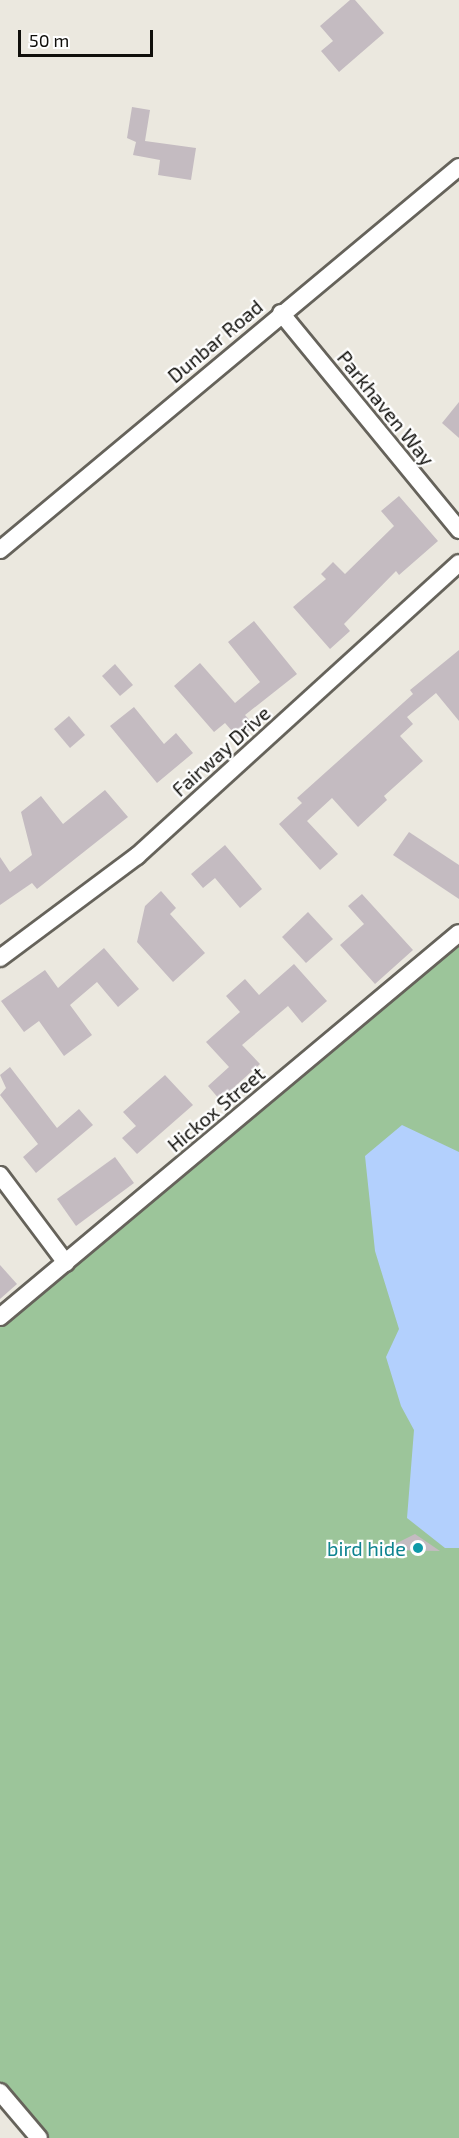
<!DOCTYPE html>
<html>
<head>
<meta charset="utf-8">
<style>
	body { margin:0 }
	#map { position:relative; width:459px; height:2138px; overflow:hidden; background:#ebe8df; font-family:"Exo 2",sans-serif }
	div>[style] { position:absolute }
	.green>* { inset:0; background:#9cc59a }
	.water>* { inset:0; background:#b3d0fd }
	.building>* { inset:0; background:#c4bbc1 }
	.roads { filter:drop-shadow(2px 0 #66635b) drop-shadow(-2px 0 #66635b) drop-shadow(0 2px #66635b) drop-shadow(0 -2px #66635b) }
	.street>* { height:16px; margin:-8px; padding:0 8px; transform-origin:8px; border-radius:8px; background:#fff }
	.dots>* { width:16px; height:16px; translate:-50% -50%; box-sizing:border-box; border:3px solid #fff; border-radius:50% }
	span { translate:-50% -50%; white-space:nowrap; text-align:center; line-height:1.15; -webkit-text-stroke:4.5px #fff; paint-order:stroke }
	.street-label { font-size:20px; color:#100f0b }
	.culture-label { font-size:20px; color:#0d838f }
	.right { translate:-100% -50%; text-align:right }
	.scale { position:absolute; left:18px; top:30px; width:135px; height:27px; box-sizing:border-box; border:3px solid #100f0b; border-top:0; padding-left:8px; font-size:18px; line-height:21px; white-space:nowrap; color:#100f0b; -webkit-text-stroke:4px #fff; paint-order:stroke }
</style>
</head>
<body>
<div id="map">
	<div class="green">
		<i style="clip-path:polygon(459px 933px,459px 2138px,43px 2138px,0 2087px,0 1322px)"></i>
	</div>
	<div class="water">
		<i style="clip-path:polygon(402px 1125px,459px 1152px,459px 1548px,445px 1548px,407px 1518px,414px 1430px,401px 1406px,386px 1357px,399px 1329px,375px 1251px,365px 1156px)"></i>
	</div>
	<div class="building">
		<i style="clip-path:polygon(350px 0,355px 0,384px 33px,339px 72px,321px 51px,333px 41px,320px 26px)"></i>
		<i style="clip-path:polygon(132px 107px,150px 110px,145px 141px,196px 148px,191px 180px,158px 175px,160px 160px,133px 155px,136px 142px,127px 138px)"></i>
		<i style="clip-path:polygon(459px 402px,459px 438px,442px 423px)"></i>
		<i style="clip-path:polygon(399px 496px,438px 541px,399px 575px,396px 571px,344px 624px,350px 631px,330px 649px,293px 607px,326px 579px,321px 574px,333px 562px,345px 574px,394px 526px,381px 511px)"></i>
		<i style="clip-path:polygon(254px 621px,297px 674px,245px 715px,255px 726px,239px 739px,225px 723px,214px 732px,174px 686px,200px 663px,235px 703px,260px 682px,228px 642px)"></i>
		<i style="clip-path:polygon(459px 650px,459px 721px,436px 693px,407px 717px,413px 724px,400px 736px,423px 761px,384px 796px,387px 800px,358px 827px,332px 798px,307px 821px,338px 854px,320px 870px,279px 824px,302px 803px,297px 798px,413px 694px,410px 690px)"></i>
		<i style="clip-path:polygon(115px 664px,133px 685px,120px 696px,102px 676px)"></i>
		<i style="clip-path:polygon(134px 707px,164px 744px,176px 733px,193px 753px,157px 783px,110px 726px)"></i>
		<i style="clip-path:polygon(69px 716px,85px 735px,70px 748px,54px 729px)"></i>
		<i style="clip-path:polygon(105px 790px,128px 817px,37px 889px,32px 883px,0 905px,0 857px,10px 872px,32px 855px,21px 812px,41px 796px,63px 824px)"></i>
		<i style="clip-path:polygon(409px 832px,459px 865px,459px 899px,393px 855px)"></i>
		<i style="clip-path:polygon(225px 845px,262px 889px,240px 908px,215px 878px,203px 888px,191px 874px)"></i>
		<i style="clip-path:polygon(161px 891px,176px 908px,170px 914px,205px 953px,173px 982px,137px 942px,145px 906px)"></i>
		<i style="clip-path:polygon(362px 894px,413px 950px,375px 984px,340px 945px,364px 924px,348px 906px)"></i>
		<i style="clip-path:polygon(308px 912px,333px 939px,306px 963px,282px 937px)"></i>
		<i style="clip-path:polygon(104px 948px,139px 989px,118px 1007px,97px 982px,70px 1005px,92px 1035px,64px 1056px,39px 1021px,24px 1032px,1px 1001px,45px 970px,58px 988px)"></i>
		<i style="clip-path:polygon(294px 964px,327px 1001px,302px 1023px,288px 1006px,242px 1045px,260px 1064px,220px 1100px,208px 1086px,229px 1067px,206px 1042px,240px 1012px,226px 996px,245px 979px,259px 995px)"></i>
		<i style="clip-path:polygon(10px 1067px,57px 1128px,79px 1109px,93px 1125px,36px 1173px,23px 1157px,38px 1144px,0 1095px,6px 1088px,0 1075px)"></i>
		<i style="clip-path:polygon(165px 1075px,193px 1105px,137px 1154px,122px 1138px,136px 1126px,123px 1112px)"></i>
		<i style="clip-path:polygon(115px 1157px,134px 1183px,76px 1226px,57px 1199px)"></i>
		<i style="clip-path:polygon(0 1265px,17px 1284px,0 1299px)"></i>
		<i style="clip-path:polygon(415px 1534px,440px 1551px,383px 1550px)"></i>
	</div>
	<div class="roads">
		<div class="street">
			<i style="left:281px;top:313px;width:281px;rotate:50.6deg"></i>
			<i style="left:0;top:550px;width:598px;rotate:-39.84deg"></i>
			<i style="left:0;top:958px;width:171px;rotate:-36.7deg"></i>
			<i style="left:137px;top:856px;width:435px;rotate:-42.3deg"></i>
			<i style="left:0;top:1175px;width:110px;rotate:53.1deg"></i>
			<i style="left:0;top:1317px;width:598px;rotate:-39.92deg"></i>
			<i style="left:0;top:2092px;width:60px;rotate:49.7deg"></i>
		</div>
	</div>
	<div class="dots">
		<i style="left:418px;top:1548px;background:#0f9aa8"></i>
	</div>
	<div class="street-label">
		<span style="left:215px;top:341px;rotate:-40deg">Dunbar Road</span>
		<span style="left:386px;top:408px;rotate:51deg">Parkhaven Way</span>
		<span style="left:221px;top:751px;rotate:-42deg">Fairway Drive</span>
		<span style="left:216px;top:1109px;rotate:-40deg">Hickox Street</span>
	</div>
	<div class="culture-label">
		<span class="right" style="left:406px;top:1548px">bird hide</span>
	</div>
	<div class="scale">50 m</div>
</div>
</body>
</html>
